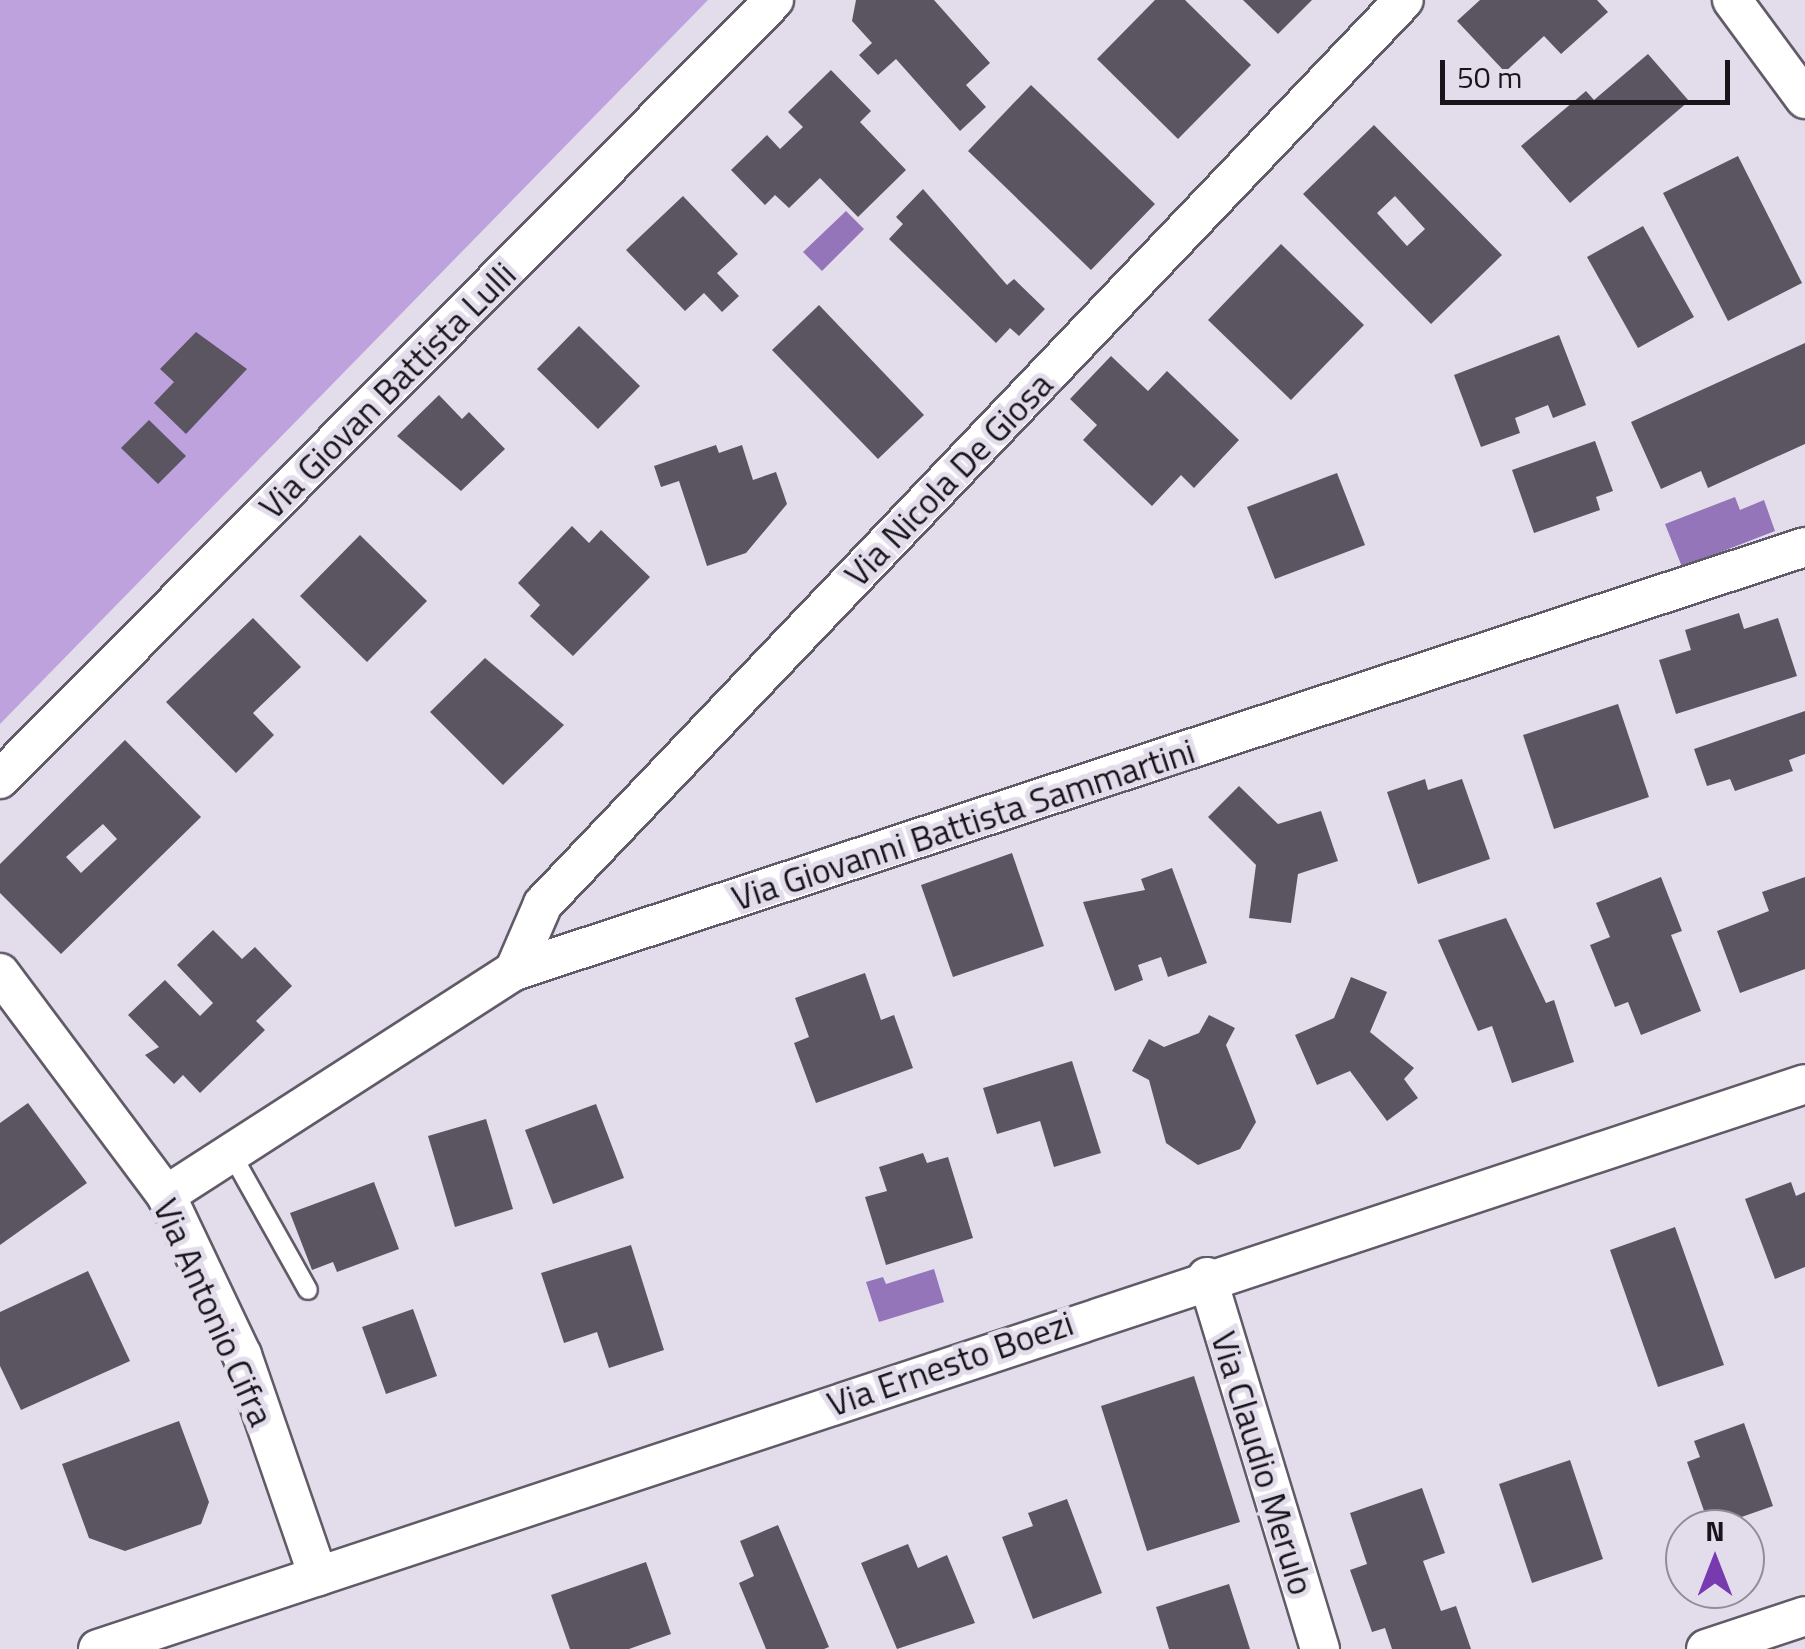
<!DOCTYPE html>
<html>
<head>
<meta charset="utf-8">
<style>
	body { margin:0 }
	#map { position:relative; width:1805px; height:1649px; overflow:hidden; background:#e3ddeb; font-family:"Titillium Web",sans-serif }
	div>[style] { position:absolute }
	.green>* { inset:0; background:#bda2de }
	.water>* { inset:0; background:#9575ba }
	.building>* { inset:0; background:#5a5561 }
	.roads { filter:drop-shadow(2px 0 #605b67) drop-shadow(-2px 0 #605b67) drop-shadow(0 2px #605b67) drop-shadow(0 -2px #605b67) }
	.lane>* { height:18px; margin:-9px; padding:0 9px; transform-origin:9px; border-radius:9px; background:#fff }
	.street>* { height:38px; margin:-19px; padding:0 19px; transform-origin:19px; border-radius:19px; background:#fff }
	span { translate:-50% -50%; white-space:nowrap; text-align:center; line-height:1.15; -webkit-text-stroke:10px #e3ddeb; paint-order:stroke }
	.street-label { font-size:35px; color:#17151a }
	.north { position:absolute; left:1665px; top:1509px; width:100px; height:100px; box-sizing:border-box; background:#e3ddeb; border:2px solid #918d97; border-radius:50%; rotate:0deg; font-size:28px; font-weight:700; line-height:40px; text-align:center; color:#17151a }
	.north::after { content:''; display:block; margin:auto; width:35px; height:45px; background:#783aaf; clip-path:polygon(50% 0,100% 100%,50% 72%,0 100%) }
	.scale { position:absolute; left:1440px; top:60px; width:290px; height:45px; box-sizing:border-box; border:5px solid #17151a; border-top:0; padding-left:12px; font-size:30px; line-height:35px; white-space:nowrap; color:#17151a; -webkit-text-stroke:8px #e3ddeb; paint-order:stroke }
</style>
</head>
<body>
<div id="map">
	<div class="green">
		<i style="clip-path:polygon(0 0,708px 0,0 724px)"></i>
	</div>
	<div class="water">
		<i style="clip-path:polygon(846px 211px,864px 229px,822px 271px,803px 252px)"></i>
		<i style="clip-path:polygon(1735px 497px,1740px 510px,1764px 500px,1775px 531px,1682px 567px,1665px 524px)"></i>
		<i style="clip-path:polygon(934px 1269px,944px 1302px,879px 1322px,866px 1282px,883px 1277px,886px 1284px)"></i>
	</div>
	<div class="building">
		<i style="clip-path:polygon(856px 0,934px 0,990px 63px,966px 85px,986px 107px,960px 131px,896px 59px,878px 75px,859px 55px,872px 43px,852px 21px)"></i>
		<i style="clip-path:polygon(1155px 0,1185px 0,1251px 65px,1178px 139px,1097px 59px)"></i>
		<i style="clip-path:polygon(1243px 0,1312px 0,1278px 34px)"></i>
		<i style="clip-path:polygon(1480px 0,1597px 0,1608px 12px,1561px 54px,1544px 36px,1505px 72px,1457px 21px)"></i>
		<i style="clip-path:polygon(1648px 54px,1689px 101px,1570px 203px,1521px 146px,1586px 91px,1594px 100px)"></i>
		<i style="clip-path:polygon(831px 70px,871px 111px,860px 122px,906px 170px,858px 217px,820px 178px,789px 208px,775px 195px,765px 205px,731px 170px,767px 135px,780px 149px,803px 127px,788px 112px)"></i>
		<i style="clip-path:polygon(1031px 85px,1155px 204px,1091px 270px,968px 151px)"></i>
		<i style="clip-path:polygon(evenodd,1374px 125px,1502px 255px,1431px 324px,1303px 194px,1374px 125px,1395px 196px,1425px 229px,1407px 246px,1377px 213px,1395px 196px)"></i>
		<i style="clip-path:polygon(1738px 156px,1802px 283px,1728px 321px,1663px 193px)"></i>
		<i style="clip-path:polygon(923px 189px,1007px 285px,1014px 279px,1045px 309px,1019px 336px,1010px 328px,996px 343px,889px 239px,903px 224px,896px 217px)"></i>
		<i style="clip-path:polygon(683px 196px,738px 254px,717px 273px,739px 296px,722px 312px,704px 293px,685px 311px,626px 250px)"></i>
		<i style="clip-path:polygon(1643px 226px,1694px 317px,1638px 348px,1587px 257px)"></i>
		<i style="clip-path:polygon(1281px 244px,1364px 325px,1291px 400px,1208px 320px)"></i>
		<i style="clip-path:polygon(819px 305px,924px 415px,878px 459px,772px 350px)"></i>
		<i style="clip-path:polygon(579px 326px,640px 386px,598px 429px,537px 369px)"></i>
		<i style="clip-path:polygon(196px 332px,247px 369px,186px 434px,154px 403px,174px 382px,160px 369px)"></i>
		<i style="clip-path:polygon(1559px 335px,1586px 405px,1553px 418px,1548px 405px,1515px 418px,1520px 433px,1481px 447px,1454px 375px)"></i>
		<i style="clip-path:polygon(1805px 343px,1805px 444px,1708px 488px,1701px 471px,1661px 489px,1631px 422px)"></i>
		<i style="clip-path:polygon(1111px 356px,1148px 391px,1167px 371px,1239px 440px,1194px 488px,1181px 475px,1152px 506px,1083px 440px,1097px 425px,1070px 399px)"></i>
		<i style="clip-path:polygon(439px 395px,462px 419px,469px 412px,505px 449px,461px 491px,397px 436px)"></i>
		<i style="clip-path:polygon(149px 420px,186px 456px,158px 484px,121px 448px)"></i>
		<i style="clip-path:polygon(1595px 441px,1613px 491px,1596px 497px,1600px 510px,1534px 533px,1512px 470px)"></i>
		<i style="clip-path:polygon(716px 445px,719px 453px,742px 445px,753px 480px,776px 472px,787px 504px,746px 553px,707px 566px,679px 481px,661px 487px,654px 466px)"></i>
		<i style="clip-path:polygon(1337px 473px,1365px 545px,1275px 579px,1247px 507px)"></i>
		<i style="clip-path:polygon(572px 526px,589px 543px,601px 530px,650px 577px,573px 656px,530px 616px,540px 605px,518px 583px)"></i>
		<i style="clip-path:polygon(360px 535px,427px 601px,367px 662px,300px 596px)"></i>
		<i style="clip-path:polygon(1739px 613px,1744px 629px,1778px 618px,1797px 676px,1676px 714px,1659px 660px,1691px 650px,1685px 630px)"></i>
		<i style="clip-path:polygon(253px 618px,301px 667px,253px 713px,274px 735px,236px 773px,166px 702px)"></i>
		<i style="clip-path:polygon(485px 658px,564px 725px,503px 785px,430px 712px)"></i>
		<i style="clip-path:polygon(1618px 704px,1649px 797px,1554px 829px,1523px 735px)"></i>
		<i style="clip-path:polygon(1805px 711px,1805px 754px,1789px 760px,1793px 771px,1735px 791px,1730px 779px,1707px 786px,1694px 749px)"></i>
		<i style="clip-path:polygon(evenodd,125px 740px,201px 817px,61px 954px,0 893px,0 864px,125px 740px,103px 824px,117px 839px,81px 873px,66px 857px,103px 824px)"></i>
		<i style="clip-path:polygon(1425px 779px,1428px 790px,1462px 779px,1490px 859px,1418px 884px,1387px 792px)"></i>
		<i style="clip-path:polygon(1239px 786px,1278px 824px,1321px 811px,1338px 861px,1298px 874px,1291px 923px,1249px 918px,1256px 865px,1208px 817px)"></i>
		<i style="clip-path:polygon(1012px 853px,1044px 946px,953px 977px,921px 885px)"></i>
		<i style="clip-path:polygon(1172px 868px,1207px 963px,1168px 977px,1161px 957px,1138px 965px,1143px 980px,1115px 991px,1083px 902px,1145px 890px,1141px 879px)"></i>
		<i style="clip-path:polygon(1661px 877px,1682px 931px,1671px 935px,1701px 1011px,1641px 1035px,1628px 1002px,1615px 1007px,1590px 945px,1610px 937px,1596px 903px)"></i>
		<i style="clip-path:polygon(1805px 877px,1805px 969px,1740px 993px,1717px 931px,1769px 911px,1762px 892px)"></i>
		<i style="clip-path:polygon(1506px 918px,1546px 1003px,1554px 1000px,1574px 1062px,1512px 1083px,1492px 1026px,1478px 1031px,1438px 940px)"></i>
		<i style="clip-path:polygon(213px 930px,242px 959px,255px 947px,292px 986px,256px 1021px,265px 1030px,200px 1093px,183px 1075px,174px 1084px,145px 1055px,159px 1047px,128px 1015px,165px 980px,200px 1016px,213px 1003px,177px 965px)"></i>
		<i style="clip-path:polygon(865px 973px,881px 1020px,894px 1015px,913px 1068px,816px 1103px,794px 1043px,809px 1037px,795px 998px)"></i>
		<i style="clip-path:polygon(1351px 977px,1387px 992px,1370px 1032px,1414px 1068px,1404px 1079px,1418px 1098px,1387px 1121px,1350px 1071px,1317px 1085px,1295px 1035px,1334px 1018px)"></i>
		<i style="clip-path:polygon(1209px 1015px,1235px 1028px,1226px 1045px,1256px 1122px,1240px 1149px,1198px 1165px,1166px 1143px,1149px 1080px,1132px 1071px,1149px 1039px,1164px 1047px,1199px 1033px)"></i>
		<i style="clip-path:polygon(1072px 1061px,1101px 1153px,1054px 1167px,1040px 1121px,997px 1134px,983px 1088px)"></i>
		<i style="clip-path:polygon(28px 1103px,87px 1183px,0 1245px,0 1123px)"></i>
		<i style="clip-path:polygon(596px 1104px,624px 1178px,553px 1204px,525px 1130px)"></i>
		<i style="clip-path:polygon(486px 1119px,513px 1209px,455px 1227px,428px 1136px)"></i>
		<i style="clip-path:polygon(923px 1153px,927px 1163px,948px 1157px,973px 1238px,886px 1265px,865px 1197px,887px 1191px,879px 1167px)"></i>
		<i style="clip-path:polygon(374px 1182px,399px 1249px,337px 1272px,333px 1262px,312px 1270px,290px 1213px)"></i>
		<i style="clip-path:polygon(1791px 1182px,1796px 1196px,1805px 1192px,1805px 1267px,1775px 1279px,1745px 1199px)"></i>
		<i style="clip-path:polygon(1675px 1227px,1724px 1365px,1658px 1387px,1610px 1250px)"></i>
		<i style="clip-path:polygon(631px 1245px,664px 1350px,609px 1368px,597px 1332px,564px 1343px,541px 1273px)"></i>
		<i style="clip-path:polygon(88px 1271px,130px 1361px,21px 1410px,0 1366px,0 1312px)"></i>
		<i style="clip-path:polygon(413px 1309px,437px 1376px,386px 1394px,362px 1327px)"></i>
		<i style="clip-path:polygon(1194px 1376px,1240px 1522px,1147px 1551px,1101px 1406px)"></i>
		<i style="clip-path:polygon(179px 1421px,209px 1502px,201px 1524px,125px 1551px,89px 1538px,62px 1464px)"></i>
		<i style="clip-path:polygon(1744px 1423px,1773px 1506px,1710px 1528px,1687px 1462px,1700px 1457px,1694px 1441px)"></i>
		<i style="clip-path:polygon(1570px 1460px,1603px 1559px,1532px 1583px,1499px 1484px)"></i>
		<i style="clip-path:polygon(1422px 1488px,1445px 1553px,1423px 1561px,1441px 1611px,1456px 1606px,1471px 1649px,1392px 1649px,1385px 1628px,1372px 1632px,1350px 1570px,1367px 1564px,1350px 1513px)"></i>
		<i style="clip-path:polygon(1067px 1499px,1102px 1593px,1033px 1619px,1002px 1537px,1033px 1526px,1028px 1513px)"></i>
		<i style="clip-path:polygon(778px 1525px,829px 1647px,824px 1649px,766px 1649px,739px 1583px,754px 1576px,740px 1541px)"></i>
		<i style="clip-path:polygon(908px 1544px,918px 1568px,947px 1555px,975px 1623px,897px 1649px,861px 1563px)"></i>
		<i style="clip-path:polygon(646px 1562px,671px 1634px,629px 1649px,570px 1649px,551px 1595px)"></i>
		<i style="clip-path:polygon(1229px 1584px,1250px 1649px,1169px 1649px,1156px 1607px)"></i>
	</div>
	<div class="roads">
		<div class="lane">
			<i style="left:231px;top:1153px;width:157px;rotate:60.7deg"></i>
		</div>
		<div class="street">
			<i style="left:1732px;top:0;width:123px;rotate:53.6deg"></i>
			<i style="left:0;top:779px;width:1098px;rotate:-45.18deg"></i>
			<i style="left:514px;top:971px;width:73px;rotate:-66.6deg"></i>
			<i style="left:543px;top:904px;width:1248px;rotate:-46.4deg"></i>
			<i style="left:0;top:973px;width:277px;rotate:53.2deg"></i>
			<i style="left:166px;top:1195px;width:177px;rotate:64.6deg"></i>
			<i style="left:242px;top:1355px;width:234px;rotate:71deg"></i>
			<i style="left:166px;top:1195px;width:414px;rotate:-32.8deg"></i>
			<i style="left:514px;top:971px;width:1359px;rotate:-18.18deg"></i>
			<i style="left:1207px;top:1277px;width:389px;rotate:73.1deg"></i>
			<i style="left:98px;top:1649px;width:1798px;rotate:-18.31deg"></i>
			<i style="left:1706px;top:1649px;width:104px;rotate:-18.4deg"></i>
		</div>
	</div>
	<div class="street-label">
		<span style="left:387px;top:390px;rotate:-45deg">Via Giovan Battista Lulli</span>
		<span style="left:948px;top:479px;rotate:-46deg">Via Nicola De Giosa</span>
		<span style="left:963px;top:824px;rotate:-18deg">Via Giovanni Battista Sammartini</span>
		<span style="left:214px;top:1312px;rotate:66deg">Via Antonio Cifra</span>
		<span style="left:950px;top:1363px;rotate:-19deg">Via Ernesto Boezi</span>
		<span style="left:1263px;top:1463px;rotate:73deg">Via Claudio Merulo</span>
	</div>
	<div class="north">N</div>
	<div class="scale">50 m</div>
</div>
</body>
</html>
